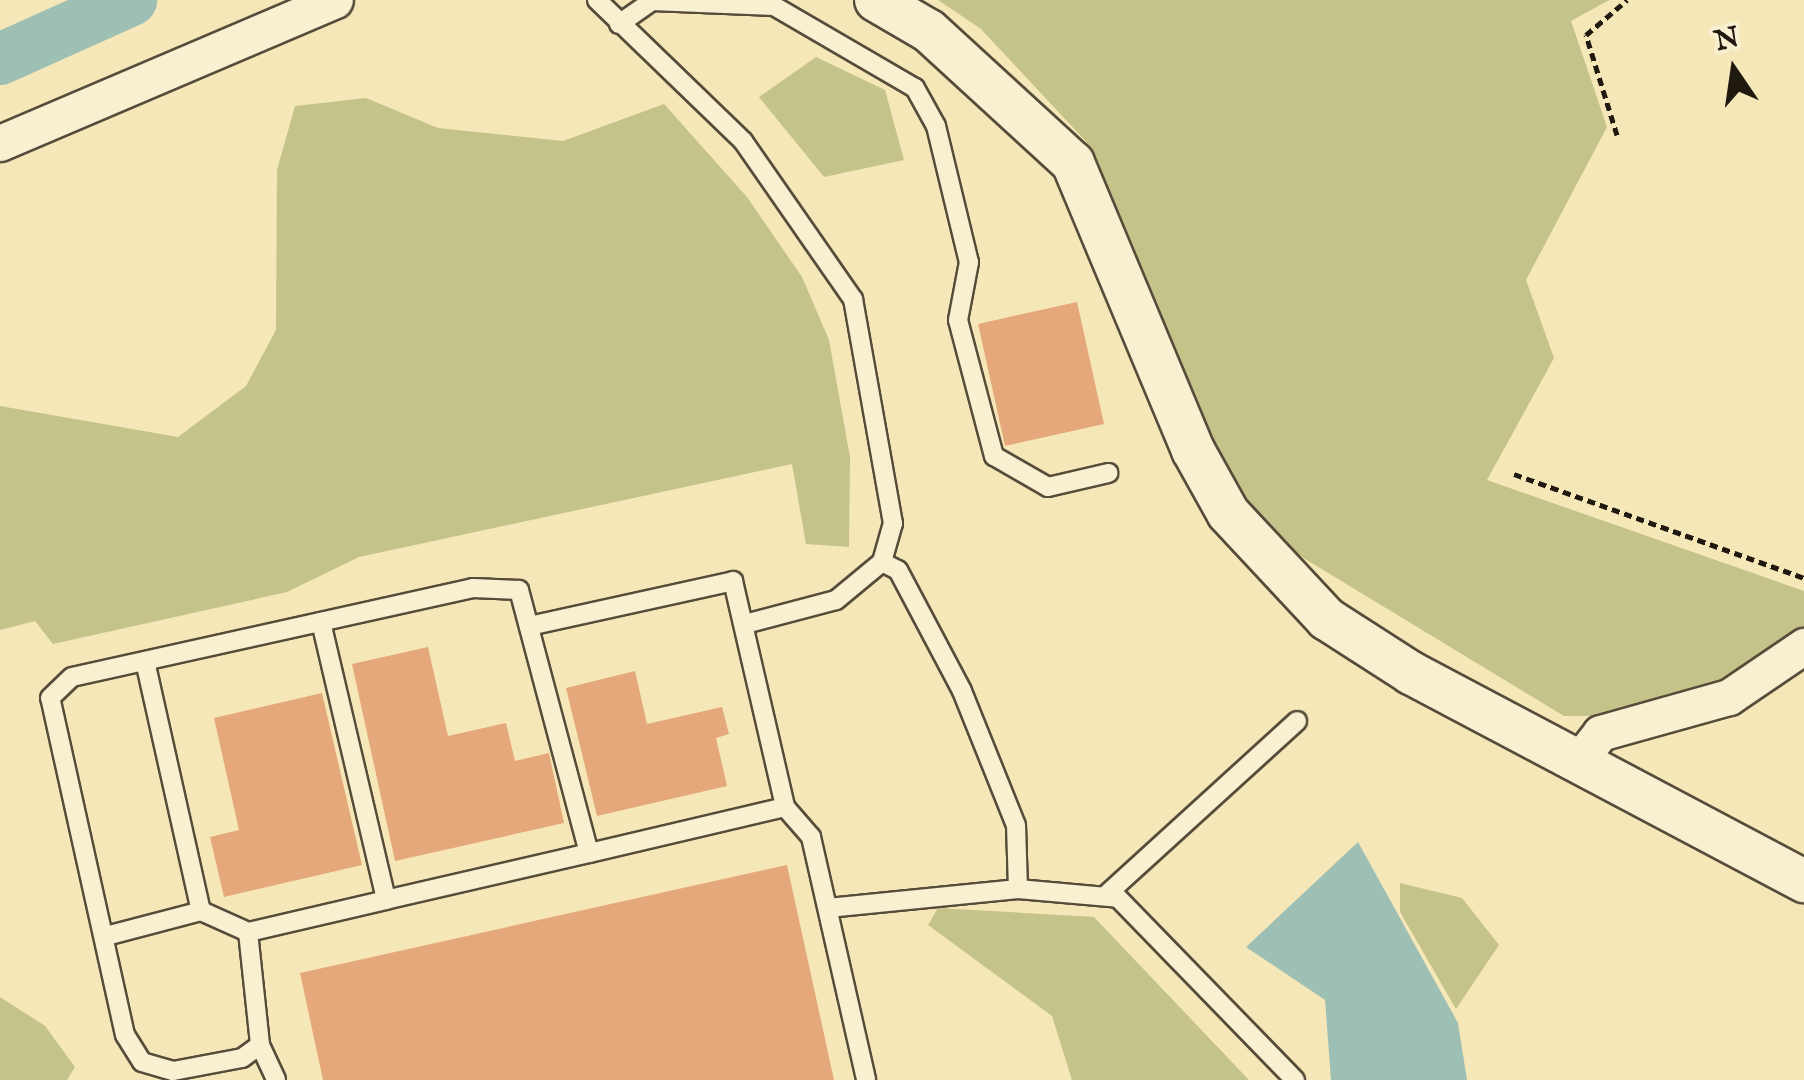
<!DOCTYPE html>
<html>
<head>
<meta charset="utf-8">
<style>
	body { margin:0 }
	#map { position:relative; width:1804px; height:1080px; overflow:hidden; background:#f6e7b8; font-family:"IM FELL English",serif }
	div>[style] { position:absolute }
	.green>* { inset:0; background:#c3c38a }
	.water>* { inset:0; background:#9dbfb4 }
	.river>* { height:52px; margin:-26px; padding:0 26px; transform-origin:26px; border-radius:26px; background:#9dbfb4 }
	.building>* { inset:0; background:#e4a87a }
	.path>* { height:5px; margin-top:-2.5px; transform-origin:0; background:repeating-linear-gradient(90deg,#201910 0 8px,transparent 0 13px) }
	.roads { filter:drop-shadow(2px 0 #564c3a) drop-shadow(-2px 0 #564c3a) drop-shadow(0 2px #564c3a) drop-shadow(0 -2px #564c3a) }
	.service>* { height:18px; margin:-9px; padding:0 9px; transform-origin:9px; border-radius:9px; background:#f9efd1 }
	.minor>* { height:35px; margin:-17.5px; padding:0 17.5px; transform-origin:17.5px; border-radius:17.5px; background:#f9efd1 }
	.tertiary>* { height:42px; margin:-21px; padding:0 21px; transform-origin:21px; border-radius:21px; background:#f9efd1 }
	span { translate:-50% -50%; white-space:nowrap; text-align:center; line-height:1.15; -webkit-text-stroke:10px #f9efd1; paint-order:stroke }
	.north { position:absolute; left:1684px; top:20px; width:100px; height:100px; -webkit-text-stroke:8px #f9efd1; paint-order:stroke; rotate:347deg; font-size:28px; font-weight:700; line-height:40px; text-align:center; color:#201910 }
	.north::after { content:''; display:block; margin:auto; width:35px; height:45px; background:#201910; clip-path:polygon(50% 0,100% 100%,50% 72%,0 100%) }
</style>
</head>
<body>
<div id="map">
	<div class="green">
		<i style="clip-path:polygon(938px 0,1609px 0,1571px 21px,1607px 127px,1526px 280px,1554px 358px,1487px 480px,1804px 591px,1804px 629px,1717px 696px,1642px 716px,1564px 716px,1287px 548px,1237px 487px,1189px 390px,1092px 148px,981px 29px)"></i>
		<i style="clip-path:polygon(816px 57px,885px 90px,904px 160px,824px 177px,759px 97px)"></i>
		<i style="clip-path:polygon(366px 98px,438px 128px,563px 141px,664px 104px,747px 197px,802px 277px,829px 340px,850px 457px,849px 547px,806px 544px,792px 464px,359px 557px,287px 592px,53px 644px,35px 621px,0 630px,0 406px,178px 437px,246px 386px,276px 330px,277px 170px,295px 106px)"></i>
		<i style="clip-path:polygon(1400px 883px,1462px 898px,1499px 945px,1456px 1009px,1400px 912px)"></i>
		<i style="clip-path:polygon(938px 908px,1094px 917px,1249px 1080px,1072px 1080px,1052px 1016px,928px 925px)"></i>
		<i style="clip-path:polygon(0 997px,45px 1026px,75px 1067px,67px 1080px,0 1080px)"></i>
	</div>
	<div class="water">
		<i style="clip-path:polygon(1358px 842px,1458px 1023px,1467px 1080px,1331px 1080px,1325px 1000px,1246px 947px)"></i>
	</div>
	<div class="river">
		<i style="left:0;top:59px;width:144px;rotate:-24.2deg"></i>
	</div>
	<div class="building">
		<i style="clip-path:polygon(1077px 302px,1104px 424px,1005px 446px,978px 324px)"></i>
		<i style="clip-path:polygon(428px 647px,448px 736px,506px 723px,515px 761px,549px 753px,564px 823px,395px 861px,352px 664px)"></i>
		<i style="clip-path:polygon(635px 671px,647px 724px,722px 707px,729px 734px,716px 738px,727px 786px,597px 816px,566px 688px)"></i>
		<i style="clip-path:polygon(322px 693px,362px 865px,224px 897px,210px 837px,239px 830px,214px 718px)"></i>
		<i style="clip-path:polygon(787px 865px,834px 1080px,323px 1080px,300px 973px)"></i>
	</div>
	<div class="path">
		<i style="left:1617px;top:135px;width:105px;rotate:-107.2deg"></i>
		<i style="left:1586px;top:35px;width:54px;rotate:-40.5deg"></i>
		<i style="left:1514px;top:474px;width:308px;rotate:19.7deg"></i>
	</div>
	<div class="roads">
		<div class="service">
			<i style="left:597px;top:0;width:203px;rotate:44deg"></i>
			<i style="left:743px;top:141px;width:193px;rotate:55.2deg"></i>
			<i style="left:853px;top:299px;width:228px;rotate:79.9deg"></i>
			<i style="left:893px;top:523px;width:41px;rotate:105.8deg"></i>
			<i style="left:882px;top:562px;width:60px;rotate:140.4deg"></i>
			<i style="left:836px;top:600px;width:94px;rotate:165.2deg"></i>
			<i style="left:619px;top:24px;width:40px;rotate:-34.9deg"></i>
			<i style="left:652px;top:1px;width:122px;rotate:2.3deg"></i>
			<i style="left:774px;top:6px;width:163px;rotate:30.2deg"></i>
			<i style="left:915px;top:88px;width:43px;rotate:61.1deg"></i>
			<i style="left:936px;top:126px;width:140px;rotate:76.4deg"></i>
			<i style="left:969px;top:262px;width:59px;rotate:100.7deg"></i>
			<i style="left:958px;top:320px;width:141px;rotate:75.2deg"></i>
			<i style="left:994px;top:456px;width:62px;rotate:29.9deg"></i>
			<i style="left:1048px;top:487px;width:62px;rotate:-13.1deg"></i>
			<i style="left:882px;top:562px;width:18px;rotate:27deg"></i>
			<i style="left:898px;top:570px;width:137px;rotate:62.1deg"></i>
			<i style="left:962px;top:691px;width:144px;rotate:68.1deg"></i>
			<i style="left:1016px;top:825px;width:64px;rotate:88.2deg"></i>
			<i style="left:321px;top:622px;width:285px;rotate:76.8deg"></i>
			<i style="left:529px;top:626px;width:209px;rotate:-12.4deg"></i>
			<i style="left:733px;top:581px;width:232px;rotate:77deg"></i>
			<i style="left:785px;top:807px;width:201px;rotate:166.8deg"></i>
			<i style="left:589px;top:853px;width:208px;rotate:167deg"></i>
			<i style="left:386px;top:900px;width:142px;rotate:166.9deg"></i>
			<i style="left:248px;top:932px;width:114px;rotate:83.9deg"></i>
			<i style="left:260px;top:1045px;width:22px;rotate:144deg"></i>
			<i style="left:242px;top:1058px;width:70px;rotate:169.3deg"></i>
			<i style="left:173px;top:1071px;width:32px;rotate:-164deg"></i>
			<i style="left:142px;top:1062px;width:32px;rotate:-122deg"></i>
			<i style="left:125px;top:1035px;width:345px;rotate:-102.5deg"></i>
			<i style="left:50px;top:698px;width:30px;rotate:-44deg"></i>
			<i style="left:72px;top:677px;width:411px;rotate:-12.5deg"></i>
			<i style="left:473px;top:588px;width:46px;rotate:2.5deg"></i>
			<i style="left:519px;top:590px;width:272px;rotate:75.1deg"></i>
			<i style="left:145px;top:661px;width:256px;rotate:77.4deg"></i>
			<i style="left:785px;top:807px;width:40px;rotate:49deg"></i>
			<i style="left:811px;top:837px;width:249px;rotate:77.2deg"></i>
			<i style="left:1107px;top:894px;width:257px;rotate:-42.3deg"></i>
			<i style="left:828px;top:908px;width:191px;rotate:-5.7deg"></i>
			<i style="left:1018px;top:889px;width:100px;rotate:5.1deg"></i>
			<i style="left:1118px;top:898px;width:254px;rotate:45.8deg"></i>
			<i style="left:106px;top:936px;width:98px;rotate:-14.7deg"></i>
			<i style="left:201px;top:911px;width:51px;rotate:24.1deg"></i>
			<i style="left:260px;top:1045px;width:38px;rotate:65deg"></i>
		</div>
		<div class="minor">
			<i style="left:0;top:143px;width:364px;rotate:-23.1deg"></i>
			<i style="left:1580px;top:759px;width:33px;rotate:-52deg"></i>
			<i style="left:1600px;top:733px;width:134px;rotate:-15.6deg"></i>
			<i style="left:1729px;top:697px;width:91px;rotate:-34.2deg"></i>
		</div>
		<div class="tertiary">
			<i style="left:876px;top:0;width:61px;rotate:30.3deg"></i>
			<i style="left:929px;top:31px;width:195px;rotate:42.5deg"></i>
			<i style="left:1073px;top:163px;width:311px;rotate:67.3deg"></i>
			<i style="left:1193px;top:450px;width:72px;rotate:60.9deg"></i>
			<i style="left:1228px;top:513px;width:145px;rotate:47deg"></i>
			<i style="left:1327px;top:619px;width:100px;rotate:32.7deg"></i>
			<i style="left:1411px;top:673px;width:445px;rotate:27.9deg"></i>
		</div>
	</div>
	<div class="north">N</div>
</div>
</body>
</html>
